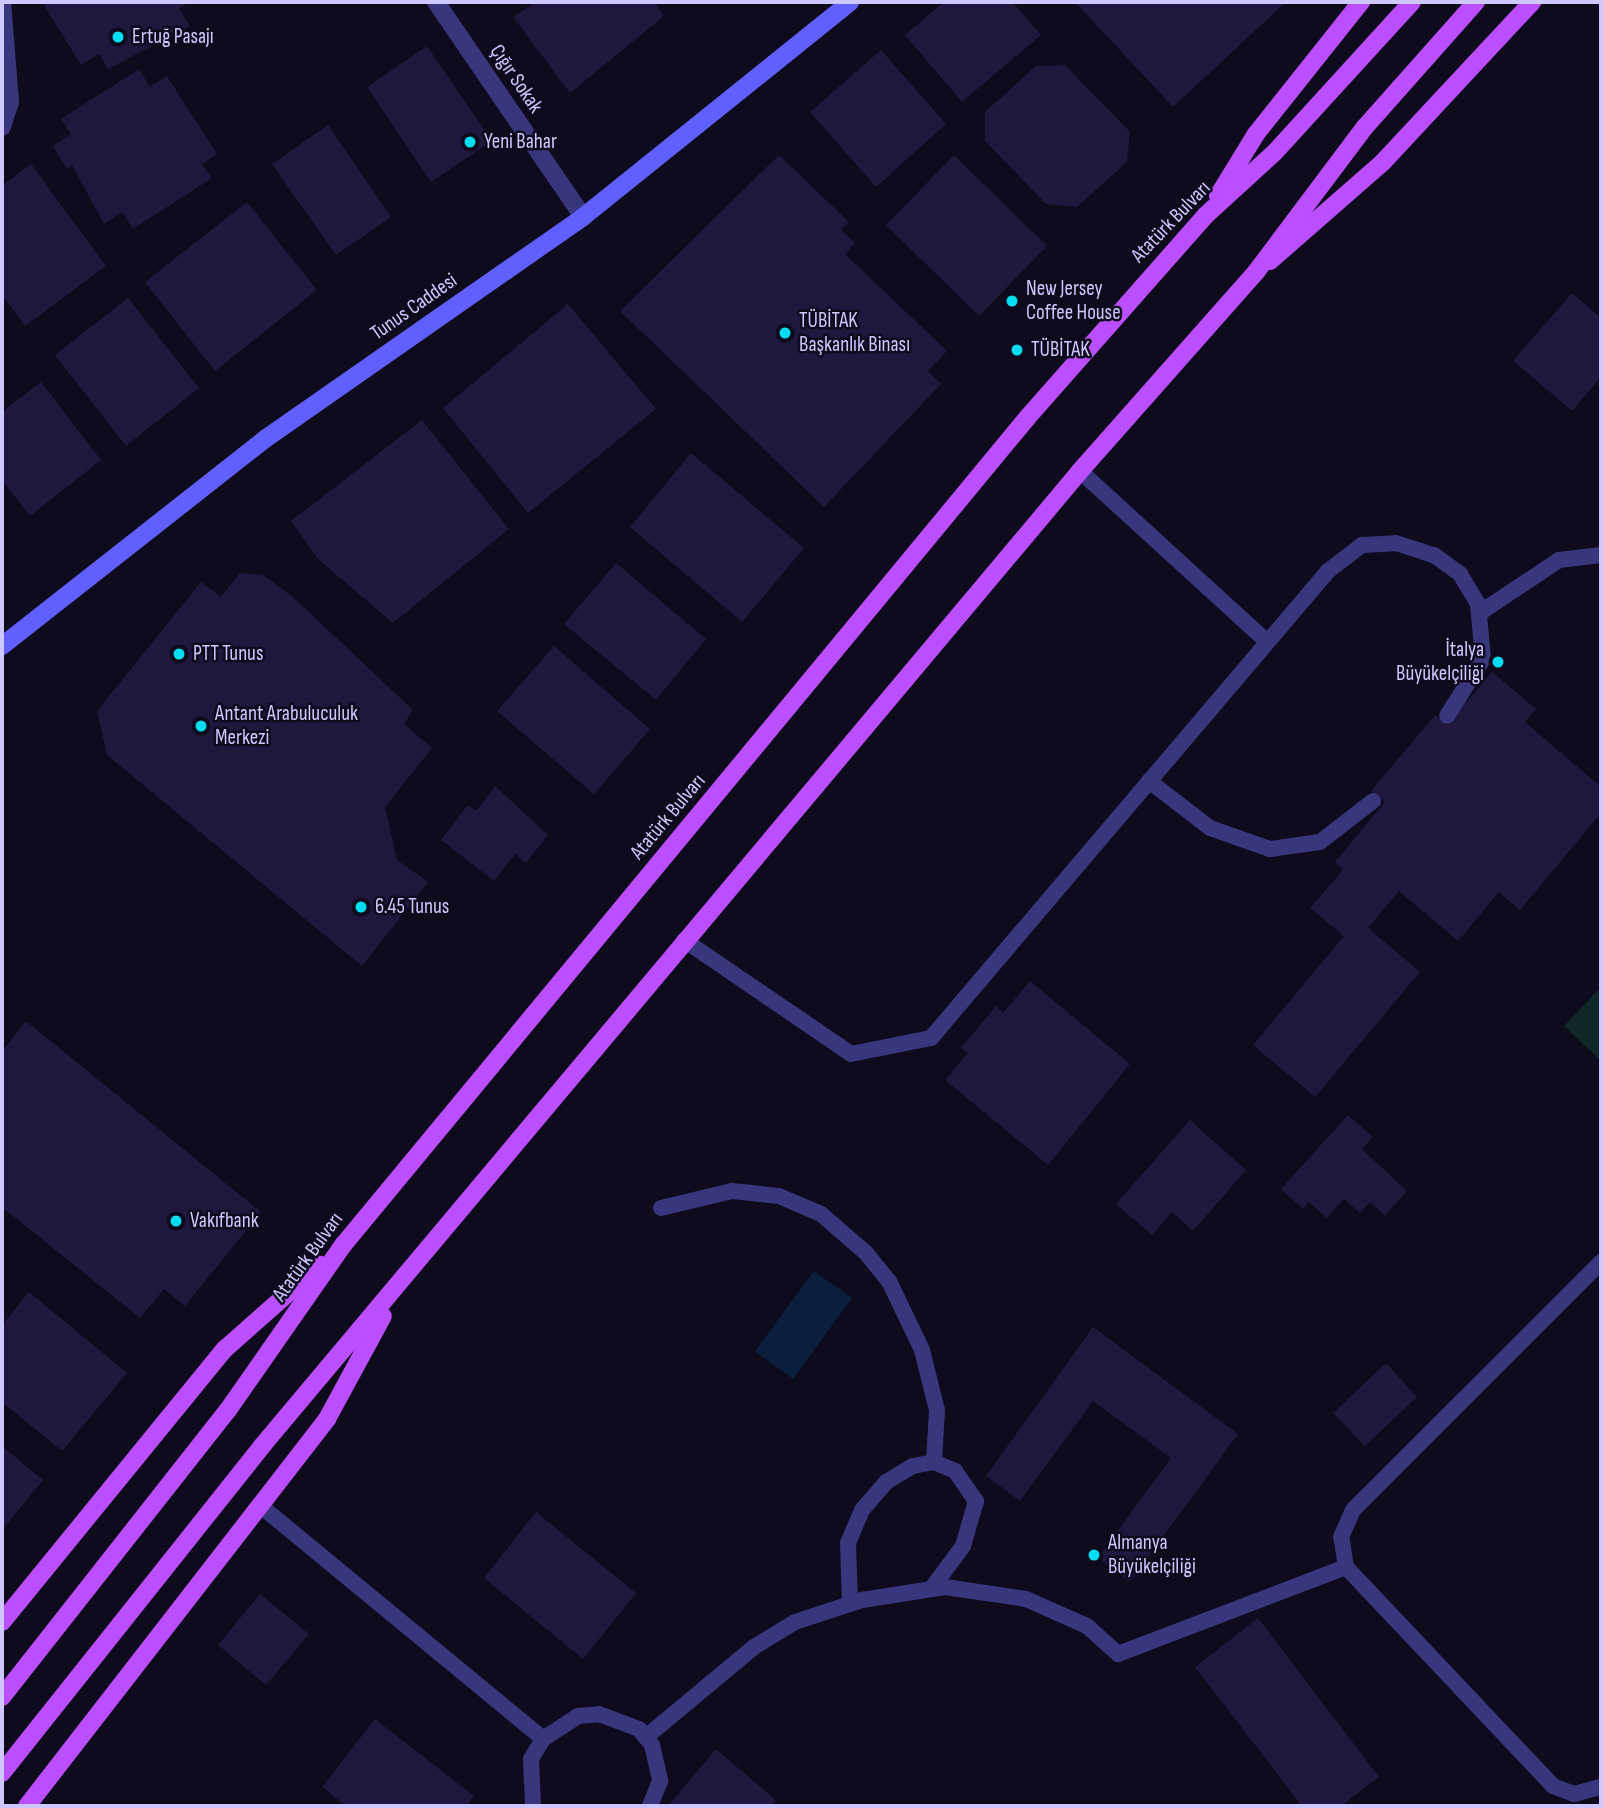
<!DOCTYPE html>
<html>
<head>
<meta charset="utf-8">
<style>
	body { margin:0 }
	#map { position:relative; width:1603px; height:1808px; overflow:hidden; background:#0e0b1d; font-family:"Sofia Sans Condensed",sans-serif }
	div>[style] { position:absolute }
	.green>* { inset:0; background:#0f2726 }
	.water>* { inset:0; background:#0a1e3e }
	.building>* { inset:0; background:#1f173e }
	.lane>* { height:16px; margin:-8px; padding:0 8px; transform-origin:8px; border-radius:8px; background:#38367d }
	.street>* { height:18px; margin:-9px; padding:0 9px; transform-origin:9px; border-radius:9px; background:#38367d }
	.secondary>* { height:18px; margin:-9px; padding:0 9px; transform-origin:9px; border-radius:9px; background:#605fff }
	.primary>* { height:18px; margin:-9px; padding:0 9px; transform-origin:9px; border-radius:9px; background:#bb4fff }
	.dots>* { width:19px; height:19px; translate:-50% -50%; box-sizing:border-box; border:4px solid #0e0b1d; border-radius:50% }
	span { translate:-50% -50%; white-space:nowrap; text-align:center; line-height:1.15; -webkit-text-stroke:5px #0e0b1d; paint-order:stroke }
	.poi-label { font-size:21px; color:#cdc8ff }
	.left { translate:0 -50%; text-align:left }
	.right { translate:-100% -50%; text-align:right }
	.street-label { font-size:21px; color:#cdc8ff }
	.frame { position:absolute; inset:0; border:4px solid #cdc8ff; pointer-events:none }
</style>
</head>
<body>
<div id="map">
	<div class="green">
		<i style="clip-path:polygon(1601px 987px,1601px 1061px,1564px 1026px)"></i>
	</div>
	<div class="water">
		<i style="clip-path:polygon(814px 1271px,852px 1298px,793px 1379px,755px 1351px)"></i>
	</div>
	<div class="building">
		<i style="clip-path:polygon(42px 2px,189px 2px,179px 8px,190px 26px,108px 69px,99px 54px,81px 65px)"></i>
		<i style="clip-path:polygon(536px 2px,654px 2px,664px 16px,570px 93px,513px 17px)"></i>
		<i style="clip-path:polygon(944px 2px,1012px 2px,1041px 35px,962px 102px,905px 35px)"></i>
		<i style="clip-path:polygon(1075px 2px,1286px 2px,1173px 107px)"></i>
		<i style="clip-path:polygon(427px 46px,492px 141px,431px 182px,367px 87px)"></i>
		<i style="clip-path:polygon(881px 50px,946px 124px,876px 187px,810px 112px)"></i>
		<i style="clip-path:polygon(1065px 65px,1130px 132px,1127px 162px,1077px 207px,1046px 204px,985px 141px,985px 112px,1036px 66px)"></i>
		<i style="clip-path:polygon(139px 69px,150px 87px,167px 76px,217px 154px,202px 164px,212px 178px,133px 229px,122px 212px,104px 224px,72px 165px,67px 169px,53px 146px,71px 134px,61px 119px)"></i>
		<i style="clip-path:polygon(328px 125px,391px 217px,336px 255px,272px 164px)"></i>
		<i style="clip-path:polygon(779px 155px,849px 222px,841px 230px,855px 243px,845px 254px,947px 351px,928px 371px,941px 384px,824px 507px,620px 311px)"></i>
		<i style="clip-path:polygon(954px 155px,1047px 246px,979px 316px,886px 225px)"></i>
		<i style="clip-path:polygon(31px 164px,106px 266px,25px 326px,2px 295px,2px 186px)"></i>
		<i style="clip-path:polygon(247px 202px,317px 290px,215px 371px,145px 282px)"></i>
		<i style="clip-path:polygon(1572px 293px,1601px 318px,1601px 377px,1572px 411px,1513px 361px)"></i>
		<i style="clip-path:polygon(128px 298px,199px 388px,126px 446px,55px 355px)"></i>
		<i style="clip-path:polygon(568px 304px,656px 409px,528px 513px,443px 408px)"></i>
		<i style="clip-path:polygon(41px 382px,101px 460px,30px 516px,2px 480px,2px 412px)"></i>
		<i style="clip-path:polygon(422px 420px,509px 529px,393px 623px,319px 560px,291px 521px)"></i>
		<i style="clip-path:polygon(691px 453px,804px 548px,742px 622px,630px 527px)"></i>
		<i style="clip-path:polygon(616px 563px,706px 639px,656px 700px,564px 624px)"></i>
		<i style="clip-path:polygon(240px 573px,263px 575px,294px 598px,413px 710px,404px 724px,432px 748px,385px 807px,397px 860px,428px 882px,362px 966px,107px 755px,97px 711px,201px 582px,221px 597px)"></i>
		<i style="clip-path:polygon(554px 646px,650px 729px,594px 794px,497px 711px)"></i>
		<i style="clip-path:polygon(1492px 672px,1536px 709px,1525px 722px,1601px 787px,1601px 813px,1520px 910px,1499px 892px,1458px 941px,1399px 891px,1368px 928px,1420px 972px,1315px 1097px,1253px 1045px,1344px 936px,1310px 908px,1343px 870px,1335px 862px,1385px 802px,1371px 791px,1435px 715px,1447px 725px)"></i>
		<i style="clip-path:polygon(495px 786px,548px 835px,526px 863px,515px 854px,494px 881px,441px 840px,468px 805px,476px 811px)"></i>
		<i style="clip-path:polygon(1030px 981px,1130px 1064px,1048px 1165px,945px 1080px,968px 1053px,961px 1048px,996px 1006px,1003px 1013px)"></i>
		<i style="clip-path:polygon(26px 1021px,261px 1212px,185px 1306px,164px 1289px,140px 1318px,2px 1207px,2px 1052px)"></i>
		<i style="clip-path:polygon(1348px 1115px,1373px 1137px,1362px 1149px,1407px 1191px,1385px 1216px,1370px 1202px,1360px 1213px,1344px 1199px,1327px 1218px,1309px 1202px,1303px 1209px,1281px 1189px)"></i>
		<i style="clip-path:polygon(1190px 1120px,1246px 1170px,1193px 1231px,1172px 1212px,1152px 1235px,1116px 1204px)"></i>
		<i style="clip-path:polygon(29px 1292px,127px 1373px,62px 1451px,2px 1402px,2px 1325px)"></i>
		<i style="clip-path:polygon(1093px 1327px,1238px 1434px,1130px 1582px,1098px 1558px,1171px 1458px,1093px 1401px,1020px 1501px,986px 1476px)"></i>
		<i style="clip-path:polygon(1386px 1363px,1417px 1397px,1365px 1446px,1333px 1413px)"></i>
		<i style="clip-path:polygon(2px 1446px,43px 1480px,2px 1530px)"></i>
		<i style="clip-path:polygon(536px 1512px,636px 1593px,583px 1659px,484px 1578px)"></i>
		<i style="clip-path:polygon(260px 1594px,309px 1634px,266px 1685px,218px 1645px)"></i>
		<i style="clip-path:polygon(1258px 1618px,1379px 1777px,1341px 1806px,1302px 1806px,1195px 1667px)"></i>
		<i style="clip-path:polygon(375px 1719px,474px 1796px,466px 1806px,346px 1806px,322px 1787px)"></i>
		<i style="clip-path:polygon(716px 1749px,776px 1800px,771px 1806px,668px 1806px)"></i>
	</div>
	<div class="lane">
		<i style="left:1080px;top:471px;width:253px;rotate:42.4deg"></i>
		<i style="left:1481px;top:612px;width:94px;rotate:-33.7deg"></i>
		<i style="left:1559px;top:560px;width:42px;rotate:-6.8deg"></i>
		<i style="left:1149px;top:781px;width:77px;rotate:37.6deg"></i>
		<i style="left:1210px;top:828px;width:64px;rotate:19.3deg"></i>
		<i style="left:1270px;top:849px;width:50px;rotate:-8deg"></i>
		<i style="left:1320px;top:842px;width:67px;rotate:-37.7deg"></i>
		<i style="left:684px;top:940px;width:202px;rotate:34.3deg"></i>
		<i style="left:851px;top:1054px;width:82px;rotate:-11.3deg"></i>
		<i style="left:931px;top:1038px;width:613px;rotate:-49.63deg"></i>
		<i style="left:1328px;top:571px;width:43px;rotate:-37.4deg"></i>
		<i style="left:1362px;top:545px;width:34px;rotate:-3deg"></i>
		<i style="left:1396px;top:543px;width:40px;rotate:18deg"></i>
		<i style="left:1434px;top:555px;width:32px;rotate:36deg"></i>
		<i style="left:1460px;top:574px;width:35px;rotate:59deg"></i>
		<i style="left:1478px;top:604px;width:55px;rotate:84.8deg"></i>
		<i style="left:1483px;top:659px;width:67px;rotate:122.3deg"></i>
		<i style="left:661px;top:1208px;width:73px;rotate:-13.5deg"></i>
		<i style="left:732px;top:1191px;width:47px;rotate:6.1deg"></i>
		<i style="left:779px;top:1196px;width:46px;rotate:23.2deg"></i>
		<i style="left:821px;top:1214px;width:60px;rotate:40.9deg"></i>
		<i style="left:866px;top:1253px;width:36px;rotate:51deg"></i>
		<i style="left:889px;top:1281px;width:76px;rotate:64.4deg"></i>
		<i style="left:922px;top:1350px;width:62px;rotate:76deg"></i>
		<i style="left:937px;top:1410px;width:52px;rotate:93.3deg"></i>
		<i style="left:262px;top:1507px;width:364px;rotate:39.5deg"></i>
		<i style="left:1346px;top:1567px;width:30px;rotate:-99deg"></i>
		<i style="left:1341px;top:1537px;width:30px;rotate:-66deg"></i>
		<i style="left:1353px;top:1510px;width:351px;rotate:-45deg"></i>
		<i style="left:850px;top:1604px;width:61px;rotate:-91.9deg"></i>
		<i style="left:848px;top:1543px;width:36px;rotate:-67deg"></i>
		<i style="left:862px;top:1510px;width:37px;rotate:-49deg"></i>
		<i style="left:886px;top:1482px;width:31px;rotate:-31deg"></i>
		<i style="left:913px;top:1466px;width:21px;rotate:-11deg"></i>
		<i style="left:934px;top:1462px;width:23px;rotate:23deg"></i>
		<i style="left:955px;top:1471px;width:37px;rotate:55deg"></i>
		<i style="left:976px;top:1501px;width:47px;rotate:106.1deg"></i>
		<i style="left:963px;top:1546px;width:52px;rotate:126.4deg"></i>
		<i style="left:646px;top:1737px;width:141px;rotate:-39.8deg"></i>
		<i style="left:754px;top:1647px;width:48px;rotate:-31.4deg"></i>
		<i style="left:795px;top:1622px;width:71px;rotate:-18.2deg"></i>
		<i style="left:862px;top:1600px;width:84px;rotate:-8.9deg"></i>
		<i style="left:945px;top:1587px;width:82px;rotate:8.4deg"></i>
		<i style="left:1026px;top:1599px;width:67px;rotate:23.9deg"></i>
		<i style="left:1087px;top:1626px;width:42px;rotate:42.1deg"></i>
		<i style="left:1118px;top:1654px;width:244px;rotate:-20.9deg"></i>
		<i style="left:1346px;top:1567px;width:301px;rotate:46.6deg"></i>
		<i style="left:1553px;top:1786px;width:22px;rotate:21deg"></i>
		<i style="left:1574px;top:1794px;width:28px;rotate:-15deg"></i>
		<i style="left:533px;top:1806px;width:47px;rotate:-92.4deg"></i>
		<i style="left:531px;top:1759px;width:23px;rotate:-59deg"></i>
		<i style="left:543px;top:1739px;width:42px;rotate:-33.3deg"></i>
		<i style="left:578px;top:1716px;width:21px;rotate:-5deg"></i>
		<i style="left:599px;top:1714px;width:43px;rotate:20.6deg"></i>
		<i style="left:639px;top:1729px;width:21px;rotate:51deg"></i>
		<i style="left:652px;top:1745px;width:37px;rotate:77deg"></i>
		<i style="left:660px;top:1781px;width:27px;rotate:112deg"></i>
	</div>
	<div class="street">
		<i style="left:2px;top:2px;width:100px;rotate:85.4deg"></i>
		<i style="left:10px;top:102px;width:26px;rotate:108deg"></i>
		<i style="left:436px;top:2px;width:260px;rotate:55.6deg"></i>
	</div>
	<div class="secondary">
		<i style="left:2px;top:646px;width:335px;rotate:-38.2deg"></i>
		<i style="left:265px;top:439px;width:388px;rotate:-34.9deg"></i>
		<i style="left:583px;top:217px;width:343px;rotate:-38.8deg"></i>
	</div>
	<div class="primary">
		<i style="left:1218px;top:196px;width:73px;rotate:-58.5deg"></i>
		<i style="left:1256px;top:134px;width:169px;rotate:-51.5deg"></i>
		<i style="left:1270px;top:261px;width:150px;rotate:-41.2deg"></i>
		<i style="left:1383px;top:162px;width:219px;rotate:-47deg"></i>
		<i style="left:2px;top:1622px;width:353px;rotate:-50.8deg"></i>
		<i style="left:225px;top:1349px;width:127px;rotate:-41.5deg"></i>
		<i style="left:2px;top:1697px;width:365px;rotate:-51.8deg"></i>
		<i style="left:228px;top:1410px;width:203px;rotate:-55.1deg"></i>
		<i style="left:344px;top:1244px;width:1072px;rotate:-50.41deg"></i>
		<i style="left:1027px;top:418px;width:271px;rotate:-48.6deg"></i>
		<i style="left:1206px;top:215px;width:93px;rotate:-42.4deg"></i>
		<i style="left:1275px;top:152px;width:203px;rotate:-47.6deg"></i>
		<i style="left:2px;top:1773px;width:418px;rotate:-51.5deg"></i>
		<i style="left:262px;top:1446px;width:1273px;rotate:-50deg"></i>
		<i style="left:1080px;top:471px;width:266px;rotate:-48.5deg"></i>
		<i style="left:1256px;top:272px;width:181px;rotate:-53.1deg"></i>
		<i style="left:1365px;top:127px;width:167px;rotate:-48.4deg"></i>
		<i style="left:27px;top:1806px;width:490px;rotate:-52.2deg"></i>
		<i style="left:327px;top:1419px;width:117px;rotate:-61.5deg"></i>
	</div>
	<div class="dots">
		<i style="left:118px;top:37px;background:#00def3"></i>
		<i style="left:470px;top:142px;background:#00def3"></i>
		<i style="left:1012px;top:301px;background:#00def3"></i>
		<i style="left:785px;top:333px;background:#00def3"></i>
		<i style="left:1017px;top:350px;background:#00def3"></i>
		<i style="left:179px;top:654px;background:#00def3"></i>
		<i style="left:1498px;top:662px;background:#00def3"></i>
		<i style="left:201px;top:726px;background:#00def3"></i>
		<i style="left:361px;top:907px;background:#00def3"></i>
		<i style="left:176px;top:1221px;background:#00def3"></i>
		<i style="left:1094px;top:1555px;background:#00def3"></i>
	</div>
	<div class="poi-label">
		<span class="left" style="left:132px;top:37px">Ertuğ Pasajı</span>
		<span class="left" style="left:484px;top:142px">Yeni Bahar</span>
		<span class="left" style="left:1026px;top:301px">New Jersey<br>Coffee House</span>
		<span class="left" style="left:799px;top:333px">TÜBİTAK<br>Başkanlık Binası</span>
		<span class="left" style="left:1031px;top:350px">TÜBİTAK</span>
		<span class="right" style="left:1484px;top:662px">İtalya<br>Büyükelçiliği</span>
		<span class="left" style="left:193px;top:654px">PTT Tunus</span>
		<span class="left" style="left:215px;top:726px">Antant Arabuluculuk<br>Merkezi</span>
		<span class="left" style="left:375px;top:907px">6.45 Tunus</span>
		<span class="left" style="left:190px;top:1221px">Vakıfbank</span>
		<span class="left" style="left:1108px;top:1555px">Almanya<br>Büyükelçiliği</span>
	</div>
	<div class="street-label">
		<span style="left:516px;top:79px;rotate:56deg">Çığır Sokak</span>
		<span style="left:1171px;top:222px;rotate:-46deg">Atatürk Bulvarı</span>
		<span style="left:414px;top:307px;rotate:-35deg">Tunus Caddesi</span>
		<span style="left:668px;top:817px;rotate:-50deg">Atatürk Bulvarı</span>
		<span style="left:308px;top:1257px;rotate:-54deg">Atatürk Bulvarı</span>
	</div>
	<div class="frame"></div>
</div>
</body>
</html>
